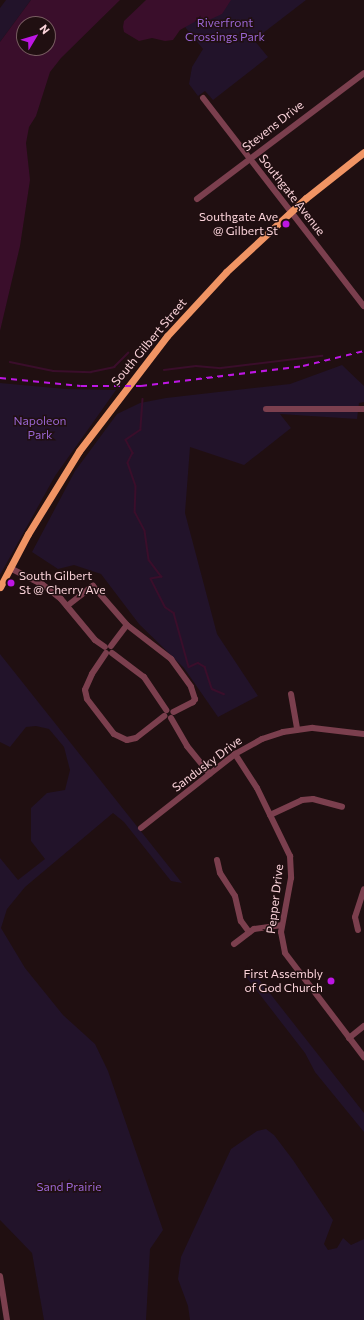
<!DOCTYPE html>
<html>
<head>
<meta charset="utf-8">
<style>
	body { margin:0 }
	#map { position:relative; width:364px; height:1320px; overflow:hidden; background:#200f11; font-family:Commissioner,sans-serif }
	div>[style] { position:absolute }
	.green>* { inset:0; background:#22132a }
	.water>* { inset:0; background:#3a0e2b }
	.stream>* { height:1.5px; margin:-0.75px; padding:0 0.75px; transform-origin:0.75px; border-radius:0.75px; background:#3a0e2b }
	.minor>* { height:6px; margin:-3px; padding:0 3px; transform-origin:3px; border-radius:3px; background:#7b3f4e }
	.major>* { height:7px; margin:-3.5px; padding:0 3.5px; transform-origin:3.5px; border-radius:3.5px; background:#f09464 }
	.rail>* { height:1.5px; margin-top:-0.75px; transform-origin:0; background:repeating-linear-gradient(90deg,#bd16e3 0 6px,transparent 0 11px) }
	.dots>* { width:11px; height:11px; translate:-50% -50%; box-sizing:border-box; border:2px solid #200f11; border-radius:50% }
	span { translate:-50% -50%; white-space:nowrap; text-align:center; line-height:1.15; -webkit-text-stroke:3px #200f11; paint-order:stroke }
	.park-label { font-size:12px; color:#9966d3 }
	.street-label { font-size:12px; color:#fbd3da }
	.poi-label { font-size:12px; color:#fbd3da }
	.right { translate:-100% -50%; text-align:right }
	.left { translate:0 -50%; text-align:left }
	.north { position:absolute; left:16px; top:16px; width:40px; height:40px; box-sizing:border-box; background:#200f11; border:1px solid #785d61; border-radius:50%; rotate:52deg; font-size:11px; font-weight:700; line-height:16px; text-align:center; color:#fbd3da }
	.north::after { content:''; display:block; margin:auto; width:14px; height:18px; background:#bd16e3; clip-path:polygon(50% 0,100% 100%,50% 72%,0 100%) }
</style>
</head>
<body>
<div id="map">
	<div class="green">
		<i style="clip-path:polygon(6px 0,31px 0,0 42px,0 8px)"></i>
		<i style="clip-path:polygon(163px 0,306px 0,254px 40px,268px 57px,213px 100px,205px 91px,198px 96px,189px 84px,192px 67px,203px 49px)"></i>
		<i style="clip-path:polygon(342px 365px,364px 386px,364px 402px,359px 403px,357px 419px,280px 414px,291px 428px,244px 465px,190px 447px,185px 513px,217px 634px,258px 696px,218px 717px,184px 668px,139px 624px,101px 574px,74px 565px,58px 569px,32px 552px,75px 471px,117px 414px,140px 403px,166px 398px,290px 384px)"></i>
		<i style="clip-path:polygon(0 383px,66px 389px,116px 390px,55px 476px,0 575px)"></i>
		<i style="clip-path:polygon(0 654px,182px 883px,171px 881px,124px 822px,113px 813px,25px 887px,7px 909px,1px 928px,25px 968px,63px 1015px,95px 1044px,108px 1071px,163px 1230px,150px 1249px,146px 1320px,44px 1320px,32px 1253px,0 1220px,0 858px,18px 880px,45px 859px,31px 841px,31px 808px,47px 793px,65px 790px,70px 770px,64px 747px,49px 729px,36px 726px,26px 727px,10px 747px,0 742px)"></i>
		<i style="clip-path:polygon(250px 968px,364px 1113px,364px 1132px,315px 1072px,305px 1053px,247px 978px)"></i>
		<i style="clip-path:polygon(266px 1129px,274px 1135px,293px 1160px,333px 1220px,324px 1244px,328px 1250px,337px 1248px,343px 1238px,351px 1245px,364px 1239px,364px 1320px,190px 1320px,188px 1306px,178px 1279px,181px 1257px,231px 1149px,257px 1131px)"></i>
	</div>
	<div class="water">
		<i style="clip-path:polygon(evenodd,31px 0,120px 0,61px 58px,50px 72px,36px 116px,29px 127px,26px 143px,30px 180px,20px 246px,0 331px,0 42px,31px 0,24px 24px,48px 24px,48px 48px,24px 48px,24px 24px)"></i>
		<i style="clip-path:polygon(146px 0,231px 0,222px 14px,209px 20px,198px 20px,180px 30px,173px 40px,165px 41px,152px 38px,139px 41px,124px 32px,123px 27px,124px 21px)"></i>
	</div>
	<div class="stream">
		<i style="left:10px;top:362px;width:44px;rotate:11.8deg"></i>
		<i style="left:53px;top:371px;width:38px;rotate:2deg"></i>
		<i style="left:91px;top:372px;width:24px;rotate:-12deg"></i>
		<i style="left:114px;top:367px;width:20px;rotate:-45deg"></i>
		<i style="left:164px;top:370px;width:32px;rotate:-7deg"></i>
		<i style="left:196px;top:366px;width:25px;rotate:5deg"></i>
		<i style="left:221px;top:368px;width:102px;rotate:-6.8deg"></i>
		<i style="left:143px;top:399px;width:31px;rotate:94deg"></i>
		<i style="left:141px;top:430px;width:18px;rotate:146deg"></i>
		<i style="left:126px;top:440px;width:15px;rotate:62deg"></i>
		<i style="left:133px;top:453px;width:11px;rotate:117deg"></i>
		<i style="left:128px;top:463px;width:24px;rotate:71deg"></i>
		<i style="left:136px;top:486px;width:26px;rotate:92deg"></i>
		<i style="left:135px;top:512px;width:21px;rotate:62deg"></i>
		<i style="left:145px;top:531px;width:29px;rotate:82deg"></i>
		<i style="left:149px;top:560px;width:21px;rotate:53deg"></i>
		<i style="left:162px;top:577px;width:11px;rotate:170deg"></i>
		<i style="left:151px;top:579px;width:31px;rotate:63deg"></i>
		<i style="left:165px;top:607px;width:11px;rotate:34deg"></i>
		<i style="left:174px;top:613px;width:56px;rotate:74.5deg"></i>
		<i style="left:189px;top:667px;width:10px;rotate:-24deg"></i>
		<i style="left:198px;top:663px;width:8px;rotate:30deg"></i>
		<i style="left:205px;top:667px;width:23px;rotate:72deg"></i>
		<i style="left:212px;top:689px;width:13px;rotate:23deg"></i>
	</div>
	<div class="minor">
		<i style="left:203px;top:98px;width:263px;rotate:52.3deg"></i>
		<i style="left:197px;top:199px;width:209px;rotate:-37deg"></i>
		<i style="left:266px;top:409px;width:98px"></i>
		<i style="left:10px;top:568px;width:36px;rotate:27deg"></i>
		<i style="left:42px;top:584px;width:24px;rotate:38deg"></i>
		<i style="left:61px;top:599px;width:53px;rotate:50.3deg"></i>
		<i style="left:95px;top:640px;width:12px;rotate:35deg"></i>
		<i style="left:67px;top:606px;width:33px;rotate:-38deg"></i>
		<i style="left:93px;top:586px;width:52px;rotate:48.9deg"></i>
		<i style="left:111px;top:646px;width:26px;rotate:-53deg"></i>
		<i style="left:127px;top:625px;width:56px;rotate:37.7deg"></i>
		<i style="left:171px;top:659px;width:34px;rotate:54deg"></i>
		<i style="left:191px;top:687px;width:13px;rotate:72deg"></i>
		<i style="left:195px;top:699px;width:4px;rotate:124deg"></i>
		<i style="left:193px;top:702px;width:22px;rotate:153deg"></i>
		<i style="left:106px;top:653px;width:25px;rotate:124deg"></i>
		<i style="left:92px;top:674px;width:17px;rotate:114deg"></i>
		<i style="left:85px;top:690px;width:9px;rotate:77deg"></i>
		<i style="left:87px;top:699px;width:44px;rotate:52.4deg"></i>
		<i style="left:114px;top:734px;width:14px;rotate:25deg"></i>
		<i style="left:127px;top:740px;width:9px;rotate:-13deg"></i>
		<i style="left:136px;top:738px;width:36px;rotate:-38deg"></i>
		<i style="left:112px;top:653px;width:40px;rotate:37deg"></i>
		<i style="left:144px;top:677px;width:40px;rotate:56deg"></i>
		<i style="left:291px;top:694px;width:36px;rotate:80deg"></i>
		<i style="left:171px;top:718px;width:32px;rotate:60deg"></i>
		<i style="left:187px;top:746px;width:36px;rotate:51deg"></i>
		<i style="left:235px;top:754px;width:40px;rotate:57.1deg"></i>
		<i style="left:257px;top:788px;width:76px;rotate:64.1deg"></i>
		<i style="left:290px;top:856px;width:22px;rotate:87deg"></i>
		<i style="left:291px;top:878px;width:55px;rotate:100.5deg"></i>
		<i style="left:281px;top:932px;width:21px;rotate:79deg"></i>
		<i style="left:285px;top:953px;width:131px;rotate:52.8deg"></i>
		<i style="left:270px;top:815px;width:35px;rotate:-25deg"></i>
		<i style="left:302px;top:800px;width:11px;rotate:-5deg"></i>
		<i style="left:313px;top:799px;width:30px;rotate:15deg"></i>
		<i style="left:141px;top:828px;width:120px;rotate:-38.2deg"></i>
		<i style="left:235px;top:754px;width:31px;rotate:-29deg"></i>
		<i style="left:262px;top:739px;width:22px;rotate:-18deg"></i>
		<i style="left:283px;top:732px;width:30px;rotate:-8deg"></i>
		<i style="left:313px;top:728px;width:51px;rotate:6.7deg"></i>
		<i style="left:217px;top:860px;width:13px;rotate:77deg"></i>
		<i style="left:220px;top:873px;width:27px;rotate:57deg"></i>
		<i style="left:235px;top:896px;width:26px;rotate:77deg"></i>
		<i style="left:241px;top:921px;width:14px;rotate:54deg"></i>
		<i style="left:358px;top:930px;width:13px;rotate:-103deg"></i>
		<i style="left:355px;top:917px;width:29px;rotate:-72deg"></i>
		<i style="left:234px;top:944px;width:25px;rotate:-37deg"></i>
		<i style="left:254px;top:929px;width:28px;rotate:-8deg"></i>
		<i style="left:349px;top:1038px;width:19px;rotate:-39deg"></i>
		<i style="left:0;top:1276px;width:45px;rotate:81deg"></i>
	</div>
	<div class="major">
		<i style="left:0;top:587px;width:60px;rotate:-62.2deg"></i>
		<i style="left:28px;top:534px;width:97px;rotate:-58.4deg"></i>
		<i style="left:79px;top:451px;width:145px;rotate:-52.6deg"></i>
		<i style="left:167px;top:336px;width:87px;rotate:-47.3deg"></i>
		<i style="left:226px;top:272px;width:109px;rotate:-42.8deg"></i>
		<i style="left:306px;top:198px;width:74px;rotate:-38.4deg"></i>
	</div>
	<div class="rail">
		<i style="left:0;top:378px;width:81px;rotate:5.6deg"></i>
		<i style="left:81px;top:386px;width:60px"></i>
		<i style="left:141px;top:386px;width:163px;rotate:-7deg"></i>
		<i style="left:303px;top:366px;width:63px;rotate:-13.8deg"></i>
	</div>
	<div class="dots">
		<i style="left:286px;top:224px;background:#bd16e3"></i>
		<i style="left:11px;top:583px;background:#bd16e3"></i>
		<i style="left:331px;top:981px;background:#bd16e3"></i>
	</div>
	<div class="park-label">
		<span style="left:225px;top:30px">Riverfront<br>Crossings Park</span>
		<span style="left:40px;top:428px">Napoleon<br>Park</span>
		<span style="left:69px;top:1187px">Sand Prairie</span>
	</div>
	<div class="street-label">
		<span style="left:273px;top:126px;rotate:-38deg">Stevens Drive</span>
		<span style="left:292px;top:195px;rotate:52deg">Southgate Avenue</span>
		<span style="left:149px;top:342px;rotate:-50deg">South Gilbert Street</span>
		<span style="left:207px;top:764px;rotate:-37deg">Sandusky Drive</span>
		<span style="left:275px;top:899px;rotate:-83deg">Pepper Drive</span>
	</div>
	<div class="poi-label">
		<span class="right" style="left:278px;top:224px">Southgate Ave<br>@ Gilbert St</span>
		<span class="left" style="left:19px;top:583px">South Gilbert<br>St @ Cherry Ave</span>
		<span class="right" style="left:323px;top:981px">First Assembly<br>of God Church</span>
	</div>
	<div class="north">N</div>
</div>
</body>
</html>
